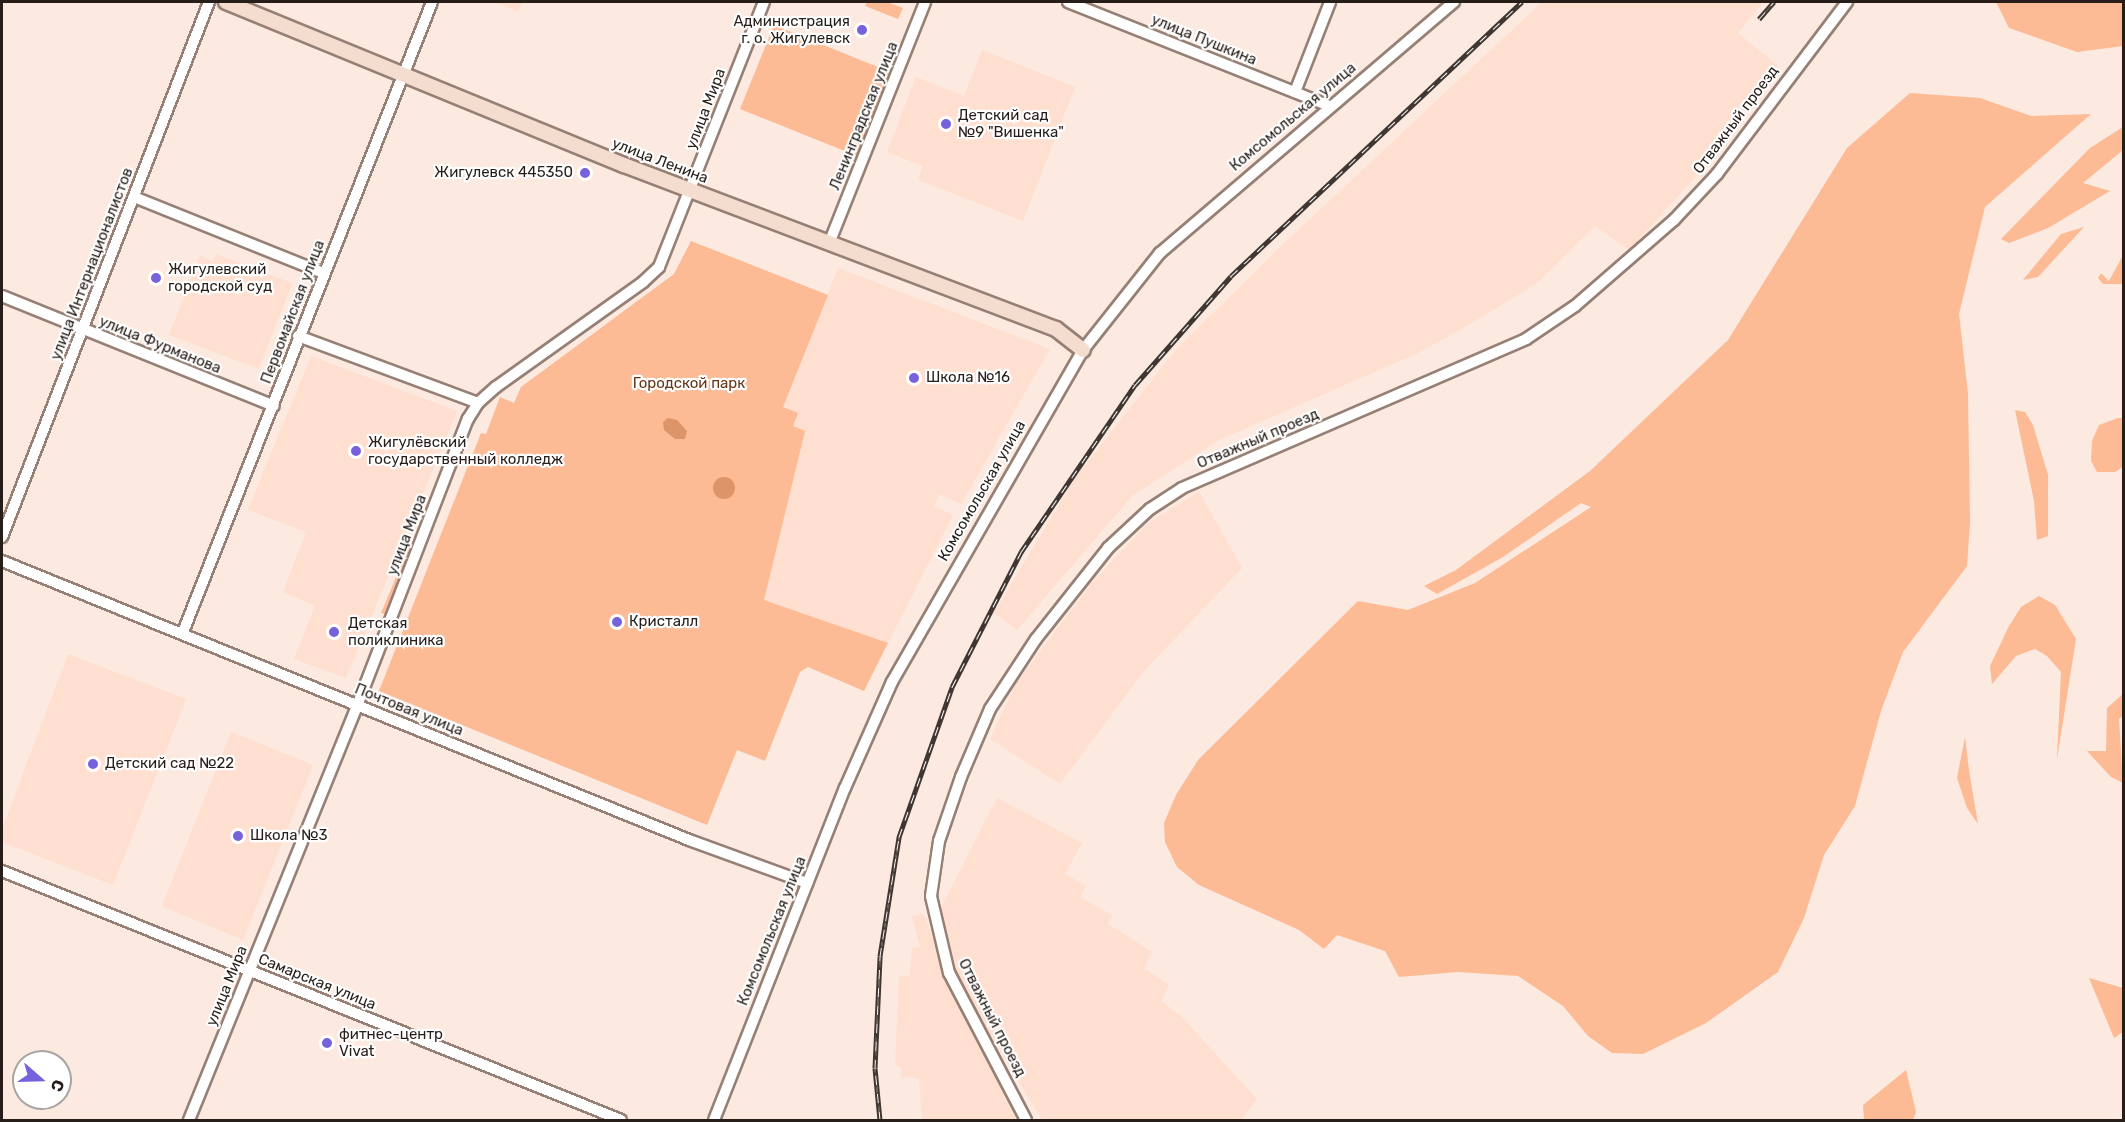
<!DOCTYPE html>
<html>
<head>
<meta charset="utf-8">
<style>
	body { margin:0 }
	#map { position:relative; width:2125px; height:1122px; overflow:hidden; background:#fce9df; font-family:Rubik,sans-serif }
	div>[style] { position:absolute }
	.built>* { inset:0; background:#ffdfcf }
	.green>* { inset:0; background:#fcba95 }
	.water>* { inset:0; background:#de9469 }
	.round { border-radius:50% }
	.roads { filter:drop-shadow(2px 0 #968075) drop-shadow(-2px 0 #968075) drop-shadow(0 2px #968075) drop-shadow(0 -2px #968075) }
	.street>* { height:10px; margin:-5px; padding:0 5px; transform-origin:5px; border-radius:5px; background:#fff }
	.secondary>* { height:14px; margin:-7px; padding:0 7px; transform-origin:7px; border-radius:7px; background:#f4dccf }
	.rail>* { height:5px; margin-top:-2.5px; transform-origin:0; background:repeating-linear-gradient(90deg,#fff 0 9px,#413732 0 18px); box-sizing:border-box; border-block:2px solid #413732 }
	.dots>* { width:16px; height:16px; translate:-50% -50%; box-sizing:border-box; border:3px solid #fff; border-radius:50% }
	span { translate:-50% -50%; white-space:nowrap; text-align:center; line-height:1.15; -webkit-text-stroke:4.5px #fff; paint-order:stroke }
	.poi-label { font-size:15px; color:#271e1a }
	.right { translate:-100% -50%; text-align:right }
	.left { translate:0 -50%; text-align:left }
	.street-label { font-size:15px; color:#271e1a }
	.park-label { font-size:15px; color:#673617 }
	.frame { position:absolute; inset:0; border:3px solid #271e1a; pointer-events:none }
	.north { position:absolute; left:12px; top:1050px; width:60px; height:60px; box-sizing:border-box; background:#fff; border:2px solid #a9a5a3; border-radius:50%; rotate:110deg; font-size:16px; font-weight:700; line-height:24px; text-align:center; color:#271e1a }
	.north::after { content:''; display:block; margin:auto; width:21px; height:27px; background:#7562dc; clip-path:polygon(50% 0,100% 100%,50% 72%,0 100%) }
</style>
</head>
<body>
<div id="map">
	<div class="built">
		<i style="clip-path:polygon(493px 2px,522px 2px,518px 11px)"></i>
		<i style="clip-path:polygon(1542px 2px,1763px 2px,1738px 33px,1778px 66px,1699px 173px,1629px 250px,1595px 226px,1536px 284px,1462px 329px,1420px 352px,1219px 440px,1132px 496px,1017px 630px,994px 613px,1075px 478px,1174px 352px,1280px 247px)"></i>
		<i style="clip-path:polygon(982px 50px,1075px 87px,1023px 221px,918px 180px,923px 166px,887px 152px,916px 77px,964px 96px)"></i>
		<i style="clip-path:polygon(216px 254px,292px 283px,259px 369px,169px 335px,200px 256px,213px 261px)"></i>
		<i style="clip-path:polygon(838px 268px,1050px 349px,961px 504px,940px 494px,934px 506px,953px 515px,888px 643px,764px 600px,804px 432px,793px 426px,783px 407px)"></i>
		<i style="clip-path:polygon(311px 356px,457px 411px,346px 678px,294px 659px,315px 606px,283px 592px,306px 532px,248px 510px)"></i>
		<i style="clip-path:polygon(1199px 492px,1242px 568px,1144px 671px,1060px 784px,990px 739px,1017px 682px,1091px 584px,1148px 523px)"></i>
		<i style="clip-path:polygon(68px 654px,186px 699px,113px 885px,2px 842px,2px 829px)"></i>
		<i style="clip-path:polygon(231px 732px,313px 765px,243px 940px,162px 906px)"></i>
		<i style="clip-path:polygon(997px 798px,1082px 843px,1065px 874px,1086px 886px,1080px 897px,1112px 915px,1108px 924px,1152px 952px,1144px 968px,1169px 985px,1161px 1001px,1180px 1015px,1257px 1099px,1241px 1120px,1042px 1120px,952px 972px,937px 916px)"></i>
		<i style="clip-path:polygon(923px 914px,1005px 1098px,1016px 1120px,922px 1120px,919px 1078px,901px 1077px,901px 1067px,895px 1066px,899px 976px,910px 976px,912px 948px,920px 947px,912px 916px)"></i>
	</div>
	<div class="green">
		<i style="clip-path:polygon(867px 2px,887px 2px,903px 8px,898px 19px,865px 6px)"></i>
		<i style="clip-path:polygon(1996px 2px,2123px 2px,2123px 46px,2077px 52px,2009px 28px)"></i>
		<i style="clip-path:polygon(774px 25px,890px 72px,857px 156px,740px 109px)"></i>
		<i style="clip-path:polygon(1910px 93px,1980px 98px,2031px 116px,2091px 114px,1985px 207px,1959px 314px,1968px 394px,1970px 522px,1967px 566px,1903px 652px,1881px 711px,1855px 806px,1824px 855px,1804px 918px,1778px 972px,1706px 1023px,1643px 1054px,1612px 1053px,1588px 1036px,1563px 1006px,1518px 976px,1458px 972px,1399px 977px,1385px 951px,1337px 935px,1324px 949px,1299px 930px,1199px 885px,1177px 867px,1165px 842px,1164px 823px,1176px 795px,1198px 760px,1358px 601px,1408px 610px,1475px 583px,1591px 507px,1581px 503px,1503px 557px,1437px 594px,1424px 586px,1456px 570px,1590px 471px,1728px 340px,1847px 148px)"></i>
		<i style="clip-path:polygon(2123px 127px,2123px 150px,2083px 183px,2110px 191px,2048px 228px,2009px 243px,2001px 239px,2090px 148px)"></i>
		<i style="clip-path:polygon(2084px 227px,2038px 277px,2023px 280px,2061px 234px)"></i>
		<i style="clip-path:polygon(691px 241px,828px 295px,783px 407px,798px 413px,793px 426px,805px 431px,764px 600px,888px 643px,864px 691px,808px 667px,800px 672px,765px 761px,737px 750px,707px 825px,379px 691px,481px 433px,486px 434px,500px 397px,514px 403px,521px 387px,674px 274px)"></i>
		<i style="clip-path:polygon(2123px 255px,2123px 284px,2103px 284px,2098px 278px,2101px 273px,2109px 281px)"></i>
		<i style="clip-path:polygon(2015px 410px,2025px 412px,2033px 425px,2048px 475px,2048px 536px,2037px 540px,2034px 501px)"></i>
		<i style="clip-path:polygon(2118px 418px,2123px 418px,2123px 467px,2115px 472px,2097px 472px,2091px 461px,2092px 441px,2099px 425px)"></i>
		<i style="clip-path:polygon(410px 544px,410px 553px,386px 614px,381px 613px)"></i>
		<i style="clip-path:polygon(2039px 596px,2055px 605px,2076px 639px,2057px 759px,2061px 672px,2047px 656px,2035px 649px,2016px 656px,1992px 684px,1990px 666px,2009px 626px,2021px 607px)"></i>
		<i style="clip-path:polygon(2123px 694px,2123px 716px,2119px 719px,2123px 783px,2111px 777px,2087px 751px,2106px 751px,2107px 708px)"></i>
		<i style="clip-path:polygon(1965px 737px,1969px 770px,1978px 824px,1967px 808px,1957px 778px)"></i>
		<i style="clip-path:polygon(2089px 978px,2123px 988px,2123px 1032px,2114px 1038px)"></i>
		<i style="clip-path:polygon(1906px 1070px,1916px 1112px,1913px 1120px,1864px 1120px,1863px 1105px)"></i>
	</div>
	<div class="water">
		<i style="clip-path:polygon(668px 418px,677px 420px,687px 431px,685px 439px,675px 439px,664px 430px,663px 422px)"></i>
		<i class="round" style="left:713px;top:477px;width:22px;height:22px"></i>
	</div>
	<div class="roads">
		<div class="street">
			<i style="left:1068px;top:2px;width:281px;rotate:21.7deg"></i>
			<i style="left:1295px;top:92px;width:97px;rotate:-68.7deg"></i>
			<i style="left:134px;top:197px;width:204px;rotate:21.9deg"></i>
			<i style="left:830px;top:241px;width:257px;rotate:-68.3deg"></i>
			<i style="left:2px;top:296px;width:293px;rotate:22deg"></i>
			<i style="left:298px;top:336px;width:192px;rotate:20.4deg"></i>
			<i style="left:2px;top:537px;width:574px;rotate:-68.85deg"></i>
			<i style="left:2px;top:561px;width:741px;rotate:22.1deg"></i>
			<i style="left:689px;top:840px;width:126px;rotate:20deg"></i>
			<i style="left:183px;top:632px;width:677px;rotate:-68.43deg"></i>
			<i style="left:2px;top:871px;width:667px;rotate:21.91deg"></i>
			<i style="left:189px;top:1120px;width:447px;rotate:-67.9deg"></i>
			<i style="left:357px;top:706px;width:308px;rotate:-68.9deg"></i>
			<i style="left:468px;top:419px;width:19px;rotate:-58deg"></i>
			<i style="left:478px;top:403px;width:24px;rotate:-42deg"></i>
			<i style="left:496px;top:387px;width:181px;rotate:-35.5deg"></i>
			<i style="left:643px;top:282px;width:22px;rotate:-43deg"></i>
			<i style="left:659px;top:267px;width:285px;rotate:-68.4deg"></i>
			<i style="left:714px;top:1120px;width:357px;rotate:-68.5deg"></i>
			<i style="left:845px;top:788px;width:116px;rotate:-66.1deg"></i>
			<i style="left:892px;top:682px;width:383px;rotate:-60.1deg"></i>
			<i style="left:1083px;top:350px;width:124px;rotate:-51.6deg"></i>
			<i style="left:1160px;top:253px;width:387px;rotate:-40.5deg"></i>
			<i style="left:1026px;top:1120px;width:166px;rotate:-117.6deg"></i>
			<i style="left:949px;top:973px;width:79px;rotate:-103.2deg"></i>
			<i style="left:931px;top:896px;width:56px;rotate:-81.7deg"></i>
			<i style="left:939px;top:841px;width:68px;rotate:-71deg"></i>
			<i style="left:961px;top:777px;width:74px;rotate:-66.9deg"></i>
			<i style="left:990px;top:709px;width:84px;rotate:-56.7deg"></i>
			<i style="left:1036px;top:639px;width:116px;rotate:-51.6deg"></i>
			<i style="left:1108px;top:548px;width:57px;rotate:-42.9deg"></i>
			<i style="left:1150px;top:509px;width:38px;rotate:-33deg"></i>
			<i style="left:1182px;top:488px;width:375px;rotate:-23.4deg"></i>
			<i style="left:1526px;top:339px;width:59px;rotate:-34deg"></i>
			<i style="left:1575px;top:306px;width:131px;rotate:-41deg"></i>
			<i style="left:1674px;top:220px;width:63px;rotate:-46.9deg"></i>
			<i style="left:1717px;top:174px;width:216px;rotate:-52.9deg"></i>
		</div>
		<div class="secondary">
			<i style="left:226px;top:2px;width:430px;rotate:22.3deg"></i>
			<i style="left:624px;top:165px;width:462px;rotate:20.8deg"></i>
			<i style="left:1056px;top:329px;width:34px;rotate:38deg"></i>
		</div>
	</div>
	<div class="rail">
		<i style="left:1759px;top:19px;width:23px;rotate:-49deg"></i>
		<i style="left:880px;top:1120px;width:52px;rotate:-95.5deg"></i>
		<i style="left:875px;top:1068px;width:112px;rotate:-87.4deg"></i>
		<i style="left:880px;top:956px;width:121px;rotate:-80.9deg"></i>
		<i style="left:899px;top:837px;width:159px;rotate:-70.5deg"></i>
		<i style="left:952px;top:687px;width:152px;rotate:-62.9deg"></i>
		<i style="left:1021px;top:552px;width:202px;rotate:-55.7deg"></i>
		<i style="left:1135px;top:385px;width:145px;rotate:-48.6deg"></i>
		<i style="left:1231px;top:276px;width:400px;rotate:-43.3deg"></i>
	</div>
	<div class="dots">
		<i style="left:862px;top:30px;background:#7562dc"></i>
		<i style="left:946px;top:124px;background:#7562dc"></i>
		<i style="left:585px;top:173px;background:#7562dc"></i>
		<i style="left:156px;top:278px;background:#7562dc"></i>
		<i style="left:914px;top:378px;background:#7562dc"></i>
		<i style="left:356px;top:451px;background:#7562dc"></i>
		<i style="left:617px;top:622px;background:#7562dc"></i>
		<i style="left:334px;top:632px;background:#7562dc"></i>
		<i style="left:93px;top:764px;background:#7562dc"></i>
		<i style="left:238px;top:836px;background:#7562dc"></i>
		<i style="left:327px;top:1043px;background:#7562dc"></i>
	</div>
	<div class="poi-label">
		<span class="right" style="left:850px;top:30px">Администрация<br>г. о. Жигулевск</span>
		<span class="left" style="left:958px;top:124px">Детский сад<br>№9 "Вишенка"</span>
		<span class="right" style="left:573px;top:173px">Жигулевск 445350</span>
		<span class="left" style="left:168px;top:278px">Жигулевский<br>городской суд</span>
		<span class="left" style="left:926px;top:378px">Школа №16</span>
		<span class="left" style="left:368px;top:451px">Жигулёвский<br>государственный колледж</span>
		<span class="left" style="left:629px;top:622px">Кристалл</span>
		<span class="left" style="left:348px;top:632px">Детская<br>поликлиника</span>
		<span class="left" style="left:105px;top:764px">Детский сад №22</span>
		<span class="left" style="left:250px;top:836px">Школа №3</span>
		<span class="left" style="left:339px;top:1043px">фитнес-центр<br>Vivat</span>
	</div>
	<div class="street-label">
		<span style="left:1204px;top:40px;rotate:22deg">улица Пушкина</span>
		<span style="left:706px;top:109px;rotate:-69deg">улица Мира</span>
		<span style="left:864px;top:116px;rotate:-68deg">Ленинградская улица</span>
		<span style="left:1293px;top:117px;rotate:-40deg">Комсомольская улица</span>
		<span style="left:1736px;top:120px;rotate:-53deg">Отважный проезд</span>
		<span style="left:660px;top:161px;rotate:21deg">улица Ленина</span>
		<span style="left:92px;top:264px;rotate:-69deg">улица Интернационалистов</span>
		<span style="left:293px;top:312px;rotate:-69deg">Первомайская улица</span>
		<span style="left:160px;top:345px;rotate:22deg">улица Фурманова</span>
		<span style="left:1258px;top:439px;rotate:-23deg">Отважный проезд</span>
		<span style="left:982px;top:491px;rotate:-60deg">Комсомольская улица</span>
		<span style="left:407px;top:535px;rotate:-69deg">улица Мира</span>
		<span style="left:409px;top:710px;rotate:22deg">Почтовая улица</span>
		<span style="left:772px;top:931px;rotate:-68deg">Комсомольская улица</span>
		<span style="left:317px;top:982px;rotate:22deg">Самарская улица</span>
		<span style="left:227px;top:986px;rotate:-68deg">улица Мира</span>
		<span style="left:992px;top:1018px;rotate:63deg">Отважный проезд</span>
	</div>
	<div class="park-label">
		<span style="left:689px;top:384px">Городской парк</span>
	</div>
	<div class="frame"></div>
	<div class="north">С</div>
</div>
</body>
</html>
